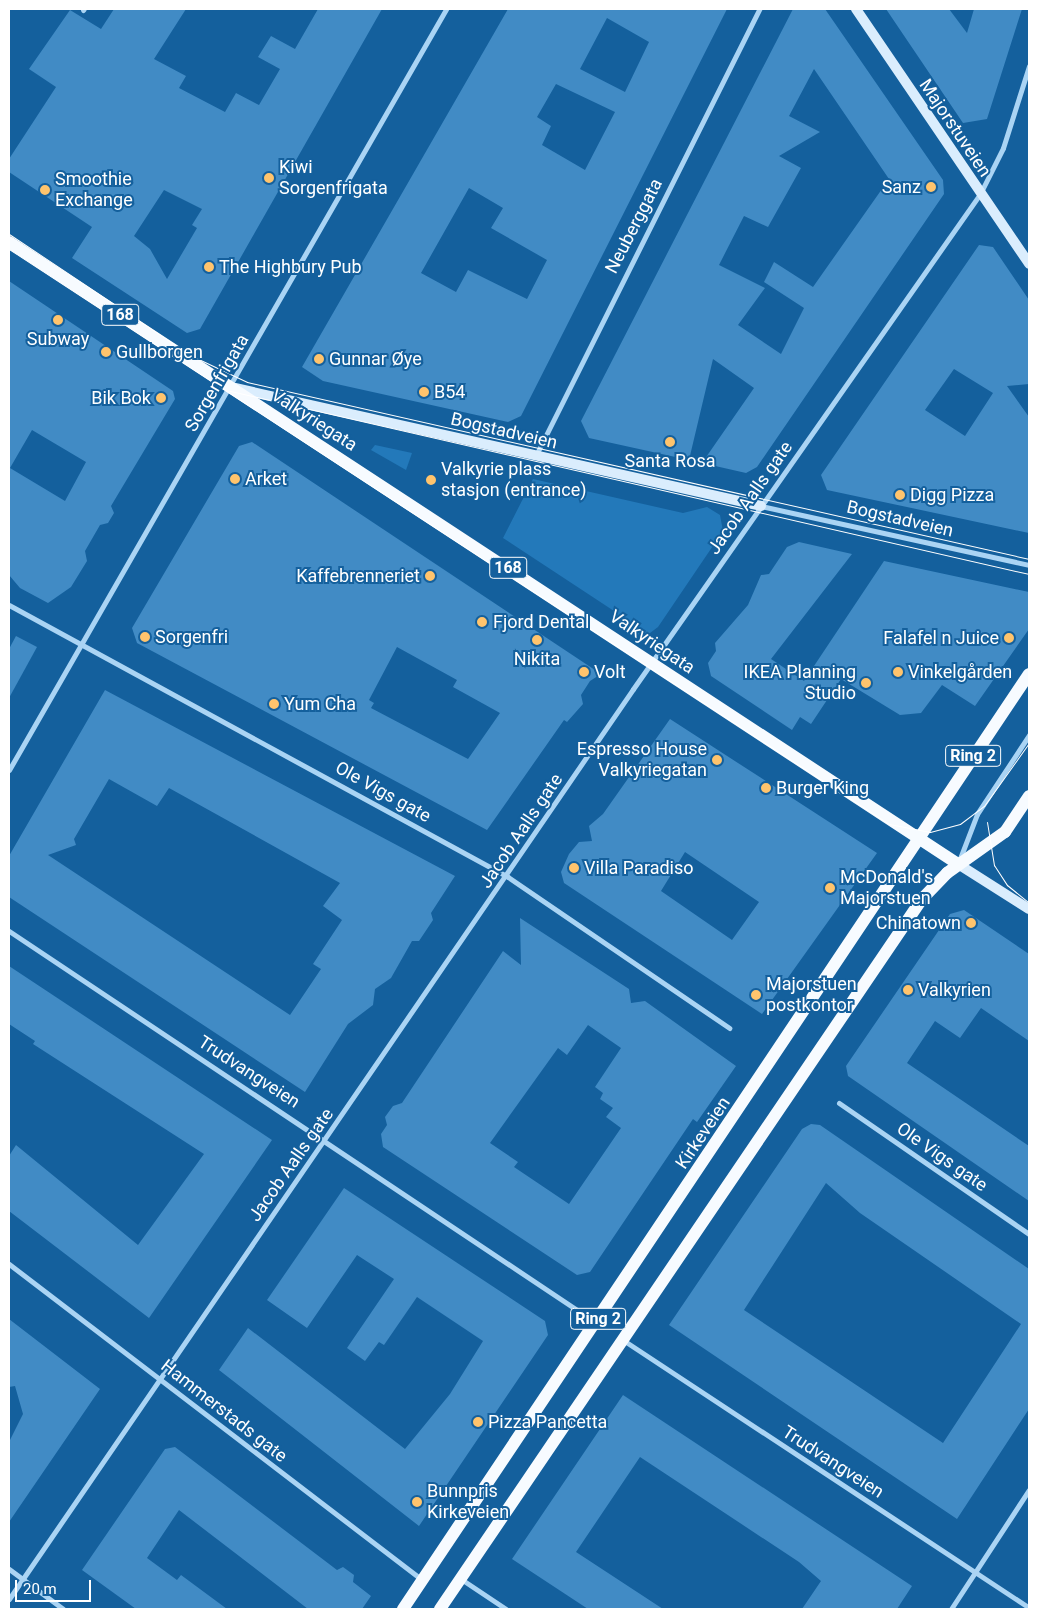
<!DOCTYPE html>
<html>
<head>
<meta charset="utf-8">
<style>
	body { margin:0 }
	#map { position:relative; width:1038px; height:1618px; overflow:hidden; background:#14609d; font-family:Roboto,sans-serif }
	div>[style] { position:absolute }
	.green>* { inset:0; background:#2379ba }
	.building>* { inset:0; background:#418bc5 }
	.street>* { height:5px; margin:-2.5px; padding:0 2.5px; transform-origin:2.5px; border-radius:2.5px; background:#aad4f4 }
	.secondary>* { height:10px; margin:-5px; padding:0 5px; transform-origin:5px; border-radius:5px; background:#daedfd }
	.primary>* { height:12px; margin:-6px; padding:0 6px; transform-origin:6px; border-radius:6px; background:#f7fbff }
	.tram>* { height:1px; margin:-0.5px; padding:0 0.5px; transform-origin:0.5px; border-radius:0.5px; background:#fff }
	.dots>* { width:14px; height:14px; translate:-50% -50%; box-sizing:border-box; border:2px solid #14609d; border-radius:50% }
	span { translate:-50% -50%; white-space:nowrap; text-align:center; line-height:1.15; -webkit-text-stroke:4px #14609d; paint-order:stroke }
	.shield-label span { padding:1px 4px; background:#14609d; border:1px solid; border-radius:4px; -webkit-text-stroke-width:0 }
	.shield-label { font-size:16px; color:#fff; font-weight:700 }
	.street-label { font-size:18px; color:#fff }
	.poi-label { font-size:18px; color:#fff }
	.left { translate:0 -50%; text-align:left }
	.right { translate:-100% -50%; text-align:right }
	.frame { position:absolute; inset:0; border:10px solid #fff; pointer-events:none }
	.scale { position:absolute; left:15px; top:1580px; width:76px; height:22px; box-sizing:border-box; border:2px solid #fff; border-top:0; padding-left:6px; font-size:15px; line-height:18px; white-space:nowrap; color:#fff; -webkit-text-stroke:4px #14609d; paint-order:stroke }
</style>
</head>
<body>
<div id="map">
	<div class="green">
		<i style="clip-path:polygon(375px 445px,412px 453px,406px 470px,371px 450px)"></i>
		<i style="clip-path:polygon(533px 479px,683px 513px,707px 507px,720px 515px,723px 531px,658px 627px,650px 633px,636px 635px,620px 625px,614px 611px,503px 538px)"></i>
	</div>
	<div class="building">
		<i style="clip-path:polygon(evenodd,114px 9px,186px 9px,154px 59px,186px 76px,179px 88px,225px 112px,236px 93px,259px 105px,280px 69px,258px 57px,271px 36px,295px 49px,318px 9px,382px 9px,200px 329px,187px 333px,72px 258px,92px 227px,9px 172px,9px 159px,56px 87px,29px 69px,70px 10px,101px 29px,114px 9px,164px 190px,202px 209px,192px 225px,197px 228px,167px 279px,150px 249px,134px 236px,164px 190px)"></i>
		<i style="clip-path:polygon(evenodd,508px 9px,727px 9px,521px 416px,508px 422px,323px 381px,302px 367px,508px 9px,607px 18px,649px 42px,625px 92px,580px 69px,607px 18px,508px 9px,556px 84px,615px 112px,585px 170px,542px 145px,551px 126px,537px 117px,556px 84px,508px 9px,469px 188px,503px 208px,491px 228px,547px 260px,527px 299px,468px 270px,456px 292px,421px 273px,469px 188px)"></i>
		<i style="clip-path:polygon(evenodd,793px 9px,825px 9px,943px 180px,944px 194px,757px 467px,746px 473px,702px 463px,754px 388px,713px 359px,689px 460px,589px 438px,581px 421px,793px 9px,814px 69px,889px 179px,813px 287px,774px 262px,764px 282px,804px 308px,781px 354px,738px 325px,765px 288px,719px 265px,744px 216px,768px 227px,801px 168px,779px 156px,820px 132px,789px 116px,814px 69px)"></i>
		<i style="clip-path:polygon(886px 9px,949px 9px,967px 33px,974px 9px,1022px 9px,987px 119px,963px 123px)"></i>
		<i style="clip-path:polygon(evenodd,979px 245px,993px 247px,1029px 300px,1029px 384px,1007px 386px,1029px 417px,1029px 533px,827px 490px,821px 475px,979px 245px,954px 369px,993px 393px,965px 436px,925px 410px,954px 369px)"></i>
		<i style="clip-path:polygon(evenodd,9px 281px,173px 391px,175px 399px,111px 506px,114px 513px,108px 523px,100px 525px,85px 551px,87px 561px,71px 587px,48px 603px,20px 588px,9px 575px,9px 281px,32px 430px,86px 462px,65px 501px,10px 468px,32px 430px)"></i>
		<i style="clip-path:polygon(evenodd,252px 442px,601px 674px,590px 681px,581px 695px,583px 704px,567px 722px,564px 720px,487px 830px,137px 643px,132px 628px,239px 446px,252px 442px,397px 647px,457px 680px,453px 687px,500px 713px,468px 759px,371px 708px,374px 703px,369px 700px,397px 647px)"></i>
		<i style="clip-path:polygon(799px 542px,852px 554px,771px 659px,804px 681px,884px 561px,1029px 592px,1029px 629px,975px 706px,942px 685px,921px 713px,900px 715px,841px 679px,811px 724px,800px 717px,792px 730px,711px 676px,708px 663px,716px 651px,715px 643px,748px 605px,761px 575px,769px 574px,787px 547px)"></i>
		<i style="clip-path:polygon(16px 636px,37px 647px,9px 698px,9px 649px)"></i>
		<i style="clip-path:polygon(evenodd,105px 690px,455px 876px,431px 913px,433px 920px,419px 941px,412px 941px,391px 978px,375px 989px,373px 1005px,348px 1024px,305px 1092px,9px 897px,9px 856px,105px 690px,109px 779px,157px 806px,169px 788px,340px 883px,323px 906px,342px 920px,313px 964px,321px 969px,290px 1015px,48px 855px,76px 845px,74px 839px,109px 779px)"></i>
		<i style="clip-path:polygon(evenodd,670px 719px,877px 853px,762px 1014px,564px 883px,561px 872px,569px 854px,579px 842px,592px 841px,589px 826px,603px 814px,670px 719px,685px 852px,759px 902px,732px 940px,661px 891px,685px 852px)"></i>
		<i style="clip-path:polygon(964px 910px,1029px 954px,1029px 1041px,981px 1008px,960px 1038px,935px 1021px,907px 1063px,1029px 1146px,1029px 1201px,848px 1076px,846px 1066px,950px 914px)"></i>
		<i style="clip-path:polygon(evenodd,520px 918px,629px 989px,631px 1003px,645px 1001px,736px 1066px,697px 1122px,693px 1119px,590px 1272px,577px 1275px,383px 1147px,381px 1134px,387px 1125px,385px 1117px,393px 1106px,402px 1103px,503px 951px,521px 965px,520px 918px,588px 1025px,621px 1048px,595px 1087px,603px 1093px,600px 1099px,613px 1108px,606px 1117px,621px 1128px,569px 1204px,514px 1167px,518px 1162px,490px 1143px,558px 1048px,567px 1055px,588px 1025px)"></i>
		<i style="clip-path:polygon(9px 966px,272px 1140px,149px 1318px,9px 1211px,9px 1156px,16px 1145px,138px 1245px,204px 1154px,33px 1044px,35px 1041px,9px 1024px)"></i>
		<i style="clip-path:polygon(evenodd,811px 1124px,820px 1125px,1029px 1269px,1029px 1409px,957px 1519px,669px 1325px,802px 1129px,811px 1124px,826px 1183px,860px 1213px,1021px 1324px,943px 1443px,744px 1310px,826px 1183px)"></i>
		<i style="clip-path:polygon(344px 1188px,545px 1321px,548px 1335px,419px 1526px,219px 1370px,248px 1328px,405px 1449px,450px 1394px,483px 1341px,417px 1297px,384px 1345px,379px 1342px,365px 1361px,347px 1348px,394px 1279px,357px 1255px,307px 1328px,267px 1300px)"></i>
		<i style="clip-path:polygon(9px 1319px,100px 1389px,9px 1522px,9px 1442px,23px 1414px,15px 1386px,9px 1387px)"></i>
		<i style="clip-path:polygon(623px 1395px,912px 1586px,897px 1609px,802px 1609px,821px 1581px,799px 1562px,640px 1457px,576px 1552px,663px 1609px,588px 1609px,512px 1559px)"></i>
		<i style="clip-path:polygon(175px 1447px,337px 1570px,343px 1567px,354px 1575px,353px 1582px,371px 1596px,362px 1609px,308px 1609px,179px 1510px,147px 1558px,177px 1580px,181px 1575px,227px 1609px,136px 1609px,82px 1570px,165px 1449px)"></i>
	</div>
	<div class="street">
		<i style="left:83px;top:10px;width:1px;rotate:-45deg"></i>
		<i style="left:536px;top:455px;width:499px;rotate:-63.4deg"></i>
		<i style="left:761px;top:506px;width:274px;rotate:12.4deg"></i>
		<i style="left:9px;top:605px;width:568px;rotate:28.59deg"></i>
		<i style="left:508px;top:877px;width:268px;rotate:34.3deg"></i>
		<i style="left:9px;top:770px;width:878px;rotate:-60.13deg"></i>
		<i style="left:959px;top:861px;width:50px;rotate:-69deg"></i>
		<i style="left:977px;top:814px;width:95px;rotate:-56.6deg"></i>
		<i style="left:9px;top:931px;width:704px;rotate:33.71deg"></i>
		<i style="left:839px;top:1103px;width:231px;rotate:34.6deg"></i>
		<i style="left:9px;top:1264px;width:519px;rotate:37.4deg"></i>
		<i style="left:623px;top:1340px;width:486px;rotate:33.4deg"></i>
		<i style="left:9px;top:1569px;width:67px;rotate:36.5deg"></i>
		<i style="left:461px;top:1579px;width:54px;rotate:33.7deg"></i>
		<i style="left:9px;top:1599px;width:1103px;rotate:-55.56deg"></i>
		<i style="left:633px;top:689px;width:605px;rotate:-54.97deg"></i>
		<i style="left:980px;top:194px;width:51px;rotate:-63.4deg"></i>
		<i style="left:1003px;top:148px;width:86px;rotate:-72.4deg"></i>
		<i style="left:951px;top:1609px;width:142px;rotate:-56.8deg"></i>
	</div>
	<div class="secondary">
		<i style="left:856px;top:9px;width:308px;rotate:55.8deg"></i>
		<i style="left:235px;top:388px;width:539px;rotate:12.64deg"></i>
		<i style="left:958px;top:864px;width:84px;rotate:32.4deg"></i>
	</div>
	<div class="primary">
		<i style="left:9px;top:242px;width:1135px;rotate:33.24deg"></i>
		<i style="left:403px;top:1609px;width:1125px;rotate:-56.2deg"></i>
		<i style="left:440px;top:1609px;width:858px;rotate:-55.83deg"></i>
		<i style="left:922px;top:899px;width:36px;rotate:-46deg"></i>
		<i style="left:947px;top:873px;width:71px;rotate:-35.3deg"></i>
		<i style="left:1005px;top:832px;width:43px;rotate:-56.3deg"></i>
	</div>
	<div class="tram">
		<i style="left:9px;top:234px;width:220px;rotate:33.7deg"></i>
		<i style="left:192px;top:356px;width:61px;rotate:25.3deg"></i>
		<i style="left:247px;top:382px;width:802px;rotate:12.75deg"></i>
		<i style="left:9px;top:249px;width:1051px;rotate:33.16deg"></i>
		<i style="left:889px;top:824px;width:42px;rotate:11deg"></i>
		<i style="left:930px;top:832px;width:31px;rotate:-15deg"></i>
		<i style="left:960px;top:824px;width:30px;rotate:-37deg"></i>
		<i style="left:984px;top:806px;width:77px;rotate:-54.5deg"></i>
		<i style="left:226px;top:390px;width:824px;rotate:12.91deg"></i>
		<i style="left:987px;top:822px;width:44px;rotate:80.8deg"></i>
		<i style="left:994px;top:865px;width:24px;rotate:57deg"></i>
		<i style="left:1007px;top:885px;width:28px;rotate:39deg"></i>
	</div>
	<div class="dots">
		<i style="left:269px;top:178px;background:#ffc46d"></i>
		<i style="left:931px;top:187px;background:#ffc46d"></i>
		<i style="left:45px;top:190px;background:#ffc46d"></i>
		<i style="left:209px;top:267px;background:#ffc46d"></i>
		<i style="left:58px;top:320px;background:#ffc46d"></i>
		<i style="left:106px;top:352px;background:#ffc46d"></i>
		<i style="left:319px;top:359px;background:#ffc46d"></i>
		<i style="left:424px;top:392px;background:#ffc46d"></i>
		<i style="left:161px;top:398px;background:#ffc46d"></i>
		<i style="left:670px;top:442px;background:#ffc46d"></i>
		<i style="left:235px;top:479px;background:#ffc46d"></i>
		<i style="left:431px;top:480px;background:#ffc46d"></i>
		<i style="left:900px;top:495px;background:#ffc46d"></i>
		<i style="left:430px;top:576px;background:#ffc46d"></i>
		<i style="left:482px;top:622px;background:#ffc46d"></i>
		<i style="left:145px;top:637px;background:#ffc46d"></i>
		<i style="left:1009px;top:638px;background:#ffc46d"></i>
		<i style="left:537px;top:640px;background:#ffc46d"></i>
		<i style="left:584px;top:672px;background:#ffc46d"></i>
		<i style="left:898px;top:672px;background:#ffc46d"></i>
		<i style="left:866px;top:683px;background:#ffc46d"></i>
		<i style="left:274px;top:704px;background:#ffc46d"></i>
		<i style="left:717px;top:760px;background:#ffc46d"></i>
		<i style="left:766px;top:788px;background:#ffc46d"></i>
		<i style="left:574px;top:868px;background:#ffc46d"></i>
		<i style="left:830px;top:888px;background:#ffc46d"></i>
		<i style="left:971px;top:923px;background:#ffc46d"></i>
		<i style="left:908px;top:990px;background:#ffc46d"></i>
		<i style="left:756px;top:995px;background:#ffc46d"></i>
		<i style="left:478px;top:1422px;background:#ffc46d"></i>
		<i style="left:417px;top:1502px;background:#ffc46d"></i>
	</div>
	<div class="shield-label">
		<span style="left:120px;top:315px">168</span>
		<span style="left:508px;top:568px">168</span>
		<span style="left:973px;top:756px">Ring 2</span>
		<span style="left:598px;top:1319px">Ring 2</span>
	</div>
	<div class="street-label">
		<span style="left:955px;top:128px;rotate:56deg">Majorstuveien</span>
		<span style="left:634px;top:226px;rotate:-63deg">Neuberggata</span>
		<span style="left:217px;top:383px;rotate:-60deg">Sorgenfrigata</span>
		<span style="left:314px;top:420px;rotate:33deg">Valkyriegata</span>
		<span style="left:504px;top:431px;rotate:13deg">Bogstadveien</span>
		<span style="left:750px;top:498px;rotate:-55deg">Jacob Aalls gate</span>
		<span style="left:900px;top:519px;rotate:13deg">Bogstadveien</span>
		<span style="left:652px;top:642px;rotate:34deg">Valkyriegata</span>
		<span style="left:383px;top:792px;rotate:29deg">Ole Vigs gate</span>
		<span style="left:521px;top:831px;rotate:-56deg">Jacob Aalls gate</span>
		<span style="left:249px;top:1072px;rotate:33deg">Trudvangveien</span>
		<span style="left:703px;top:1133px;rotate:-56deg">Kirkeveien</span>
		<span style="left:942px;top:1157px;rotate:35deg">Ole Vigs gate</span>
		<span style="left:291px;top:1165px;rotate:-55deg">Jacob Aalls gate</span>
		<span style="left:224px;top:1411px;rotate:38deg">Hammerstads gate</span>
		<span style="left:833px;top:1462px;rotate:33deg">Trudvangveien</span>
	</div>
	<div class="poi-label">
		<span class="left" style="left:279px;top:178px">Kiwi<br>Sorgenfrigata</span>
		<span class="left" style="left:55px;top:190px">Smoothie<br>Exchange</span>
		<span class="right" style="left:921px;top:187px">Sanz</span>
		<span class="left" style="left:219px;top:267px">The Highbury Pub</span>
		<span style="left:58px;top:339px">Subway</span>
		<span class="left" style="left:116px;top:352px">Gullborgen</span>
		<span class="left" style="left:329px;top:359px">Gunnar Øye</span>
		<span class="left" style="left:434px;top:392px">B54</span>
		<span class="right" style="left:151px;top:398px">Bik Bok</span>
		<span style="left:670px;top:461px">Santa Rosa</span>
		<span class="left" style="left:441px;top:480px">Valkyrie plass<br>stasjon (entrance)</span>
		<span class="left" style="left:245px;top:479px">Arket</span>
		<span class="left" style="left:910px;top:495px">Digg Pizza</span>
		<span class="right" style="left:420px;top:576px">Kaffebrenneriet</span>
		<span class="left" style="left:493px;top:622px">Fjord Dental</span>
		<span class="left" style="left:155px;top:637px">Sorgenfri</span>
		<span class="right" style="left:999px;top:638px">Falafel n Juice</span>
		<span style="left:537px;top:659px">Nikita</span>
		<span class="left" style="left:594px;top:672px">Volt</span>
		<span class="left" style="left:908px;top:672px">Vinkelgården</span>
		<span class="right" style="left:856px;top:683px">IKEA Planning<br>Studio</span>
		<span class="left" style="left:284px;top:704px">Yum Cha</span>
		<span class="right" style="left:707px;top:760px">Espresso House<br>Valkyriegatan</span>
		<span class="left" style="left:776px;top:788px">Burger King</span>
		<span class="left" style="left:584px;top:868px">Villa Paradiso</span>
		<span class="left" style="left:840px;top:888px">McDonald's<br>Majorstuen</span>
		<span class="right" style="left:961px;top:923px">Chinatown</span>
		<span class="left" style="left:766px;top:995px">Majorstuen<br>postkontor</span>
		<span class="left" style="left:918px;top:990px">Valkyrien</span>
		<span class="left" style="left:488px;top:1422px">Pizza Pancetta</span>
		<span class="left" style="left:427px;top:1502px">Bunnpris<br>Kirkeveien</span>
	</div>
	<div class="frame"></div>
	<div class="scale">20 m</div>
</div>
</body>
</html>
